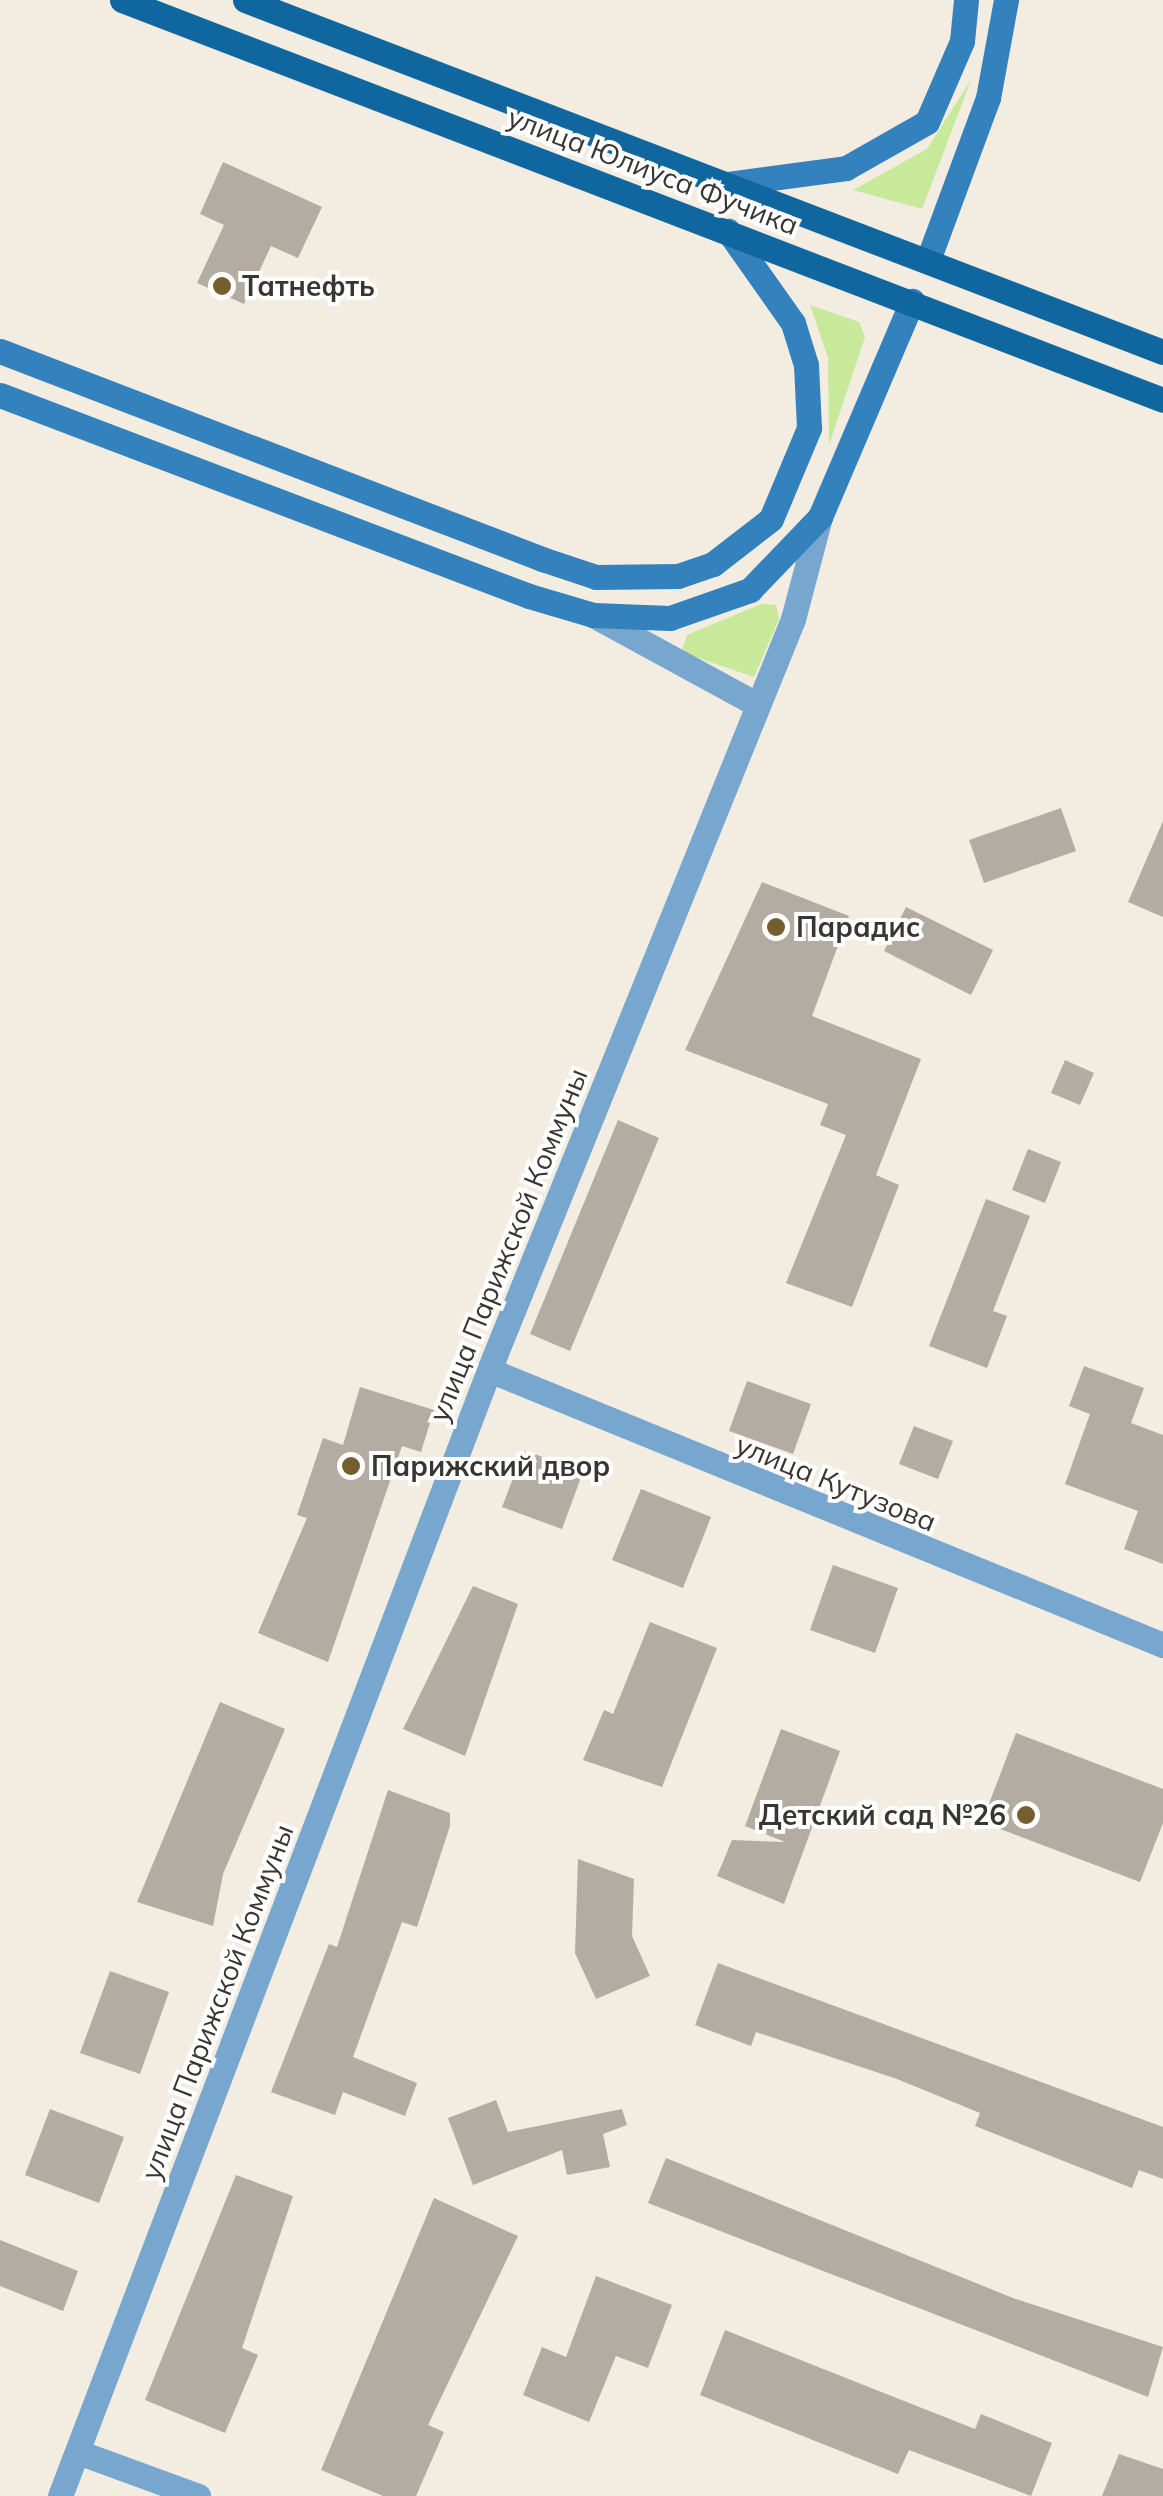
<!DOCTYPE html>
<html>
<head>
<meta charset="utf-8">
<style>
	body { margin:0 }
	#map { position:relative; width:1163px; height:2496px; overflow:hidden; background:#f3ece1; font-family:Mulish,sans-serif }
	div>[style] { position:absolute }
	.green>* { inset:0; background:#c8e89a }
	.building>* { inset:0; background:#b3aca2 }
	.street>* { height:25px; margin:-12.5px; padding:0 12.5px; transform-origin:12.5px; border-radius:12.5px; background:#77a6cf }
	.secondary>* { height:25px; margin:-12.5px; padding:0 12.5px; transform-origin:12.5px; border-radius:12.5px; background:#3482bd }
	.primary>* { height:25px; margin:-12.5px; padding:0 12.5px; transform-origin:12.5px; border-radius:12.5px; background:#1067a0 }
	.dots>* { width:28px; height:28px; translate:-50% -50%; box-sizing:border-box; border:5px solid #fff; border-radius:50% }
	span { translate:-50% -50%; white-space:nowrap; text-align:center; line-height:1.15; -webkit-text-stroke:8px #fff; paint-order:stroke }
	.street-label { font-size:28px; color:#393632 }
	.poi-label { font-size:28px; color:#393632; font-weight:700 }
	.left { translate:0 -50%; text-align:left }
	.right { translate:-100% -50%; text-align:right }
</style>
</head>
<body>
<div id="map">
	<div class="green">
		<i style="clip-path:polygon(971px 80px,922px 209px,853px 190px,927px 149px)"></i>
		<i style="clip-path:polygon(810px 305px,859px 322px,865px 337px,829px 445px,828px 358px)"></i>
		<i style="clip-path:polygon(761px 604px,776px 605px,779px 619px,754px 677px,681px 652px,687px 635px)"></i>
	</div>
	<div class="building">
		<i style="clip-path:polygon(223px 162px,322px 207px,298px 258px,271px 246px,244px 304px,197px 283px,224px 225px,200px 214px)"></i>
		<i style="clip-path:polygon(1061px 808px,1076px 851px,984px 883px,969px 840px)"></i>
		<i style="clip-path:polygon(1163px 821px,1163px 917px,1128px 902px)"></i>
		<i style="clip-path:polygon(762px 882px,849px 916px,812px 1016px,921px 1059px,876px 1175px,899px 1185px,852px 1307px,786px 1283px,846px 1135px,820px 1125px,828px 1104px,685px 1050px)"></i>
		<i style="clip-path:polygon(906px 907px,993px 950px,971px 995px,884px 951px)"></i>
		<i style="clip-path:polygon(1065px 1060px,1094px 1073px,1080px 1105px,1051px 1093px)"></i>
		<i style="clip-path:polygon(618px 1120px,659px 1138px,570px 1351px,530px 1334px)"></i>
		<i style="clip-path:polygon(1028px 1149px,1061px 1162px,1045px 1203px,1012px 1190px)"></i>
		<i style="clip-path:polygon(986px 1199px,1030px 1216px,993px 1311px,1007px 1316px,987px 1368px,929px 1346px)"></i>
		<i style="clip-path:polygon(1084px 1366px,1144px 1388px,1131px 1423px,1163px 1435px,1163px 1564px,1124px 1549px,1138px 1511px,1065px 1484px,1090px 1414px,1069px 1406px)"></i>
		<i style="clip-path:polygon(747px 1381px,811px 1404px,793px 1454px,729px 1431px)"></i>
		<i style="clip-path:polygon(360px 1387px,434px 1410px,421px 1452px,402px 1446px,328px 1662px,258px 1633px,307px 1518px,297px 1515px,323px 1438px,343px 1445px)"></i>
		<i style="clip-path:polygon(914px 1426px,953px 1441px,938px 1479px,899px 1464px)"></i>
		<i style="clip-path:polygon(524px 1450px,583px 1472px,562px 1529px,502px 1507px)"></i>
		<i style="clip-path:polygon(641px 1489px,711px 1517px,683px 1588px,612px 1560px)"></i>
		<i style="clip-path:polygon(833px 1565px,898px 1588px,875px 1653px,810px 1630px)"></i>
		<i style="clip-path:polygon(473px 1586px,518px 1604px,465px 1756px,403px 1729px)"></i>
		<i style="clip-path:polygon(650px 1622px,717px 1648px,662px 1787px,583px 1760px,604px 1710px,613px 1714px)"></i>
		<i style="clip-path:polygon(220px 1702px,285px 1729px,223px 1874px,213px 1926px,137px 1902px)"></i>
		<i style="clip-path:polygon(781px 1729px,840px 1751px,784px 1904px,717px 1876px,732px 1840px,785px 1842px,745px 1826px)"></i>
		<i style="clip-path:polygon(1016px 1733px,1163px 1789px,1163px 1823px,1140px 1882px,982px 1822px)"></i>
		<i style="clip-path:polygon(388px 1790px,450px 1813px,450px 1826px,417px 1927px,402px 1922px,353px 2057px,417px 2083px,405px 2116px,343px 2092px,335px 2115px,271px 2092px,329px 1944px,337px 1947px)"></i>
		<i style="clip-path:polygon(578px 1859px,634px 1879px,632px 1936px,650px 1976px,596px 1999px,575px 1953px)"></i>
		<i style="clip-path:polygon(718px 1963px,1163px 2127px,1163px 2179px,1139px 2170px,1132px 2188px,975px 2126px,980px 2113px,897px 2079px,756px 2032px,751px 2046px,695px 2025px)"></i>
		<i style="clip-path:polygon(110px 1971px,169px 1992px,140px 2074px,80px 2053px)"></i>
		<i style="clip-path:polygon(496px 2100px,508px 2132px,622px 2109px,627px 2125px,603px 2134px,610px 2167px,567px 2175px,562px 2150px,473px 2185px,448px 2118px)"></i>
		<i style="clip-path:polygon(50px 2109px,124px 2137px,99px 2203px,25px 2175px)"></i>
		<i style="clip-path:polygon(666px 2158px,1013px 2298px,1163px 2347px,1148px 2397px,648px 2203px)"></i>
		<i style="clip-path:polygon(236px 2175px,293px 2196px,242px 2348px,258px 2355px,225px 2433px,145px 2400px)"></i>
		<i style="clip-path:polygon(434px 2198px,518px 2236px,428px 2425px,444px 2432px,416px 2496px,383px 2496px,321px 2470px)"></i>
		<i style="clip-path:polygon(0 2240px,78px 2271px,63px 2311px,0 2286px)"></i>
		<i style="clip-path:polygon(596px 2276px,672px 2305px,648px 2368px,616px 2356px,589px 2422px,523px 2395px,542px 2347px,566px 2357px)"></i>
		<i style="clip-path:polygon(725px 2330px,975px 2429px,981px 2414px,1052px 2443px,1031px 2496px,909px 2450px,898px 2474px,700px 2395px)"></i>
		<i style="clip-path:polygon(1119px 2454px,1163px 2469px,1163px 2496px,1102px 2496px)"></i>
	</div>
	<div class="street">
		<i style="left:593px;top:615px;width:188px;rotate:28.6deg"></i>
		<i style="left:489px;top:1370px;width:728px;rotate:22.2deg"></i>
		<i style="left:78px;top:2452px;width:128px;rotate:20.1deg"></i>
		<i style="left:60px;top:2496px;width:1205px;rotate:-69.14deg"></i>
		<i style="left:489px;top:1370px;width:810px;rotate:-67.96deg"></i>
		<i style="left:793px;top:619px;width:106px;rotate:-75.2deg"></i>
	</div>
	<div class="secondary">
		<i style="left:728px;top:184px;width:119px;rotate:-7.7deg"></i>
		<i style="left:846px;top:168px;width:93px;rotate:-29.6deg"></i>
		<i style="left:927px;top:122px;width:88px;rotate:-66.6deg"></i>
		<i style="left:962px;top:41px;width:41px;rotate:-84.4deg"></i>
		<i style="left:928px;top:260px;width:173px;rotate:-69.7deg"></i>
		<i style="left:988px;top:98px;width:100px;rotate:-79.6deg"></i>
		<i style="left:0;top:351px;width:581px;rotate:20.99deg"></i>
		<i style="left:542px;top:559px;width:57px;rotate:18.4deg"></i>
		<i style="left:596px;top:577px;width:82px;rotate:-0.7deg"></i>
		<i style="left:678px;top:576px;width:37px;rotate:-19deg"></i>
		<i style="left:713px;top:564px;width:73px;rotate:-37.8deg"></i>
		<i style="left:771px;top:519px;width:99px;rotate:-67.3deg"></i>
		<i style="left:809px;top:428px;width:63px;rotate:-92.7deg"></i>
		<i style="left:806px;top:365px;width:44px;rotate:-107.2deg"></i>
		<i style="left:793px;top:323px;width:113px;rotate:-125.2deg"></i>
		<i style="left:0;top:395px;width:566px;rotate:20.8deg"></i>
		<i style="left:529px;top:596px;width:67px;rotate:16.5deg"></i>
		<i style="left:593px;top:615px;width:77px;rotate:2.2deg"></i>
		<i style="left:670px;top:618px;width:85px;rotate:-19.3deg"></i>
		<i style="left:750px;top:590px;width:101px;rotate:-46.2deg"></i>
		<i style="left:820px;top:517px;width:235px;rotate:-66.9deg"></i>
	</div>
	<div class="primary">
		<i style="left:122px;top:0;width:1115px;rotate:21.02deg"></i>
		<i style="left:245px;top:0;width:983px;rotate:20.98deg"></i>
	</div>
	<div class="dots">
		<i style="left:222px;top:286px;background:#745e2e"></i>
		<i style="left:776px;top:927px;background:#745e2e"></i>
		<i style="left:351px;top:1466px;background:#745e2e"></i>
		<i style="left:1026px;top:1815px;background:#745e2e"></i>
	</div>
	<div class="street-label">
		<span style="left:653px;top:171px;rotate:21deg">улица Юлиуса Фучика</span>
		<span style="left:508px;top:1245px;rotate:-68deg">улица Парижской Коммуны</span>
		<span style="left:836px;top:1483px;rotate:22deg">улица Кутузова</span>
		<span style="left:217px;top:2002px;rotate:-69deg">улица Парижской Коммуны</span>
	</div>
	<div class="poi-label">
		<span class="left" style="left:242px;top:286px">Татнефть</span>
		<span class="left" style="left:796px;top:927px">Парадис</span>
		<span class="left" style="left:371px;top:1466px">Парижский двор</span>
		<span class="right" style="left:1006px;top:1815px">Детский сад №26</span>
	</div>
</div>
</body>
</html>
